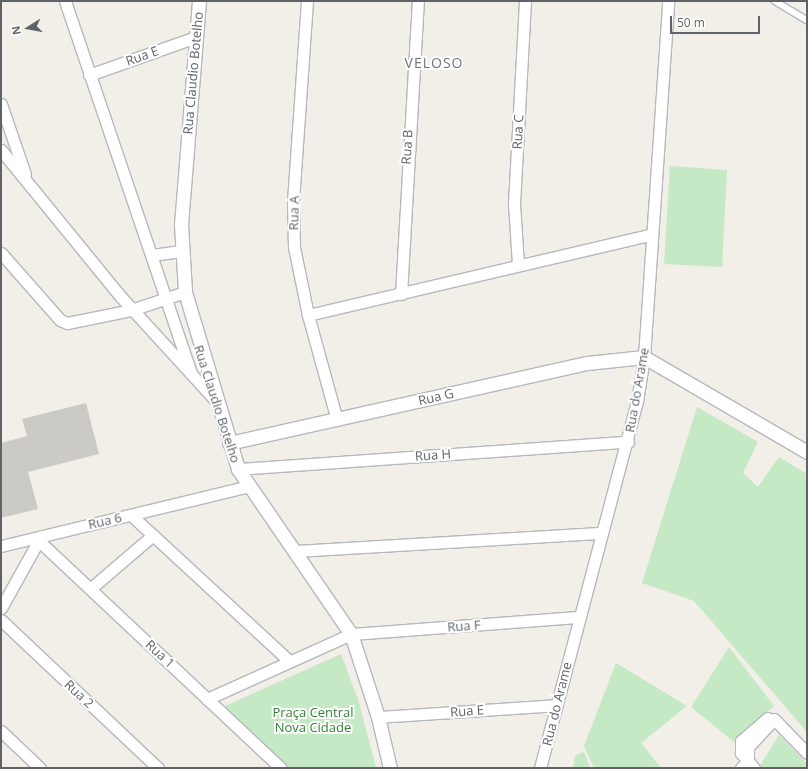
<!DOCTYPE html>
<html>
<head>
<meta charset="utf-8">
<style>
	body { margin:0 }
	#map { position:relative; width:808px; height:769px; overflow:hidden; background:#f1efe8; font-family:"Open Sans",sans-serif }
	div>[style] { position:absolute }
	.green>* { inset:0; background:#c5e8c5 }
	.building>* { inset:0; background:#cccac5 }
	.roads { filter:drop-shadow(1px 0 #b5b8bc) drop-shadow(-1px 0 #b5b8bc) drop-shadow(0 1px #b5b8bc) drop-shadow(0 -1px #b5b8bc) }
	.service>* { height:5.5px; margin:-2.75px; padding:0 2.75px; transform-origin:2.75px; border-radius:2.75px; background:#fff }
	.minor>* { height:11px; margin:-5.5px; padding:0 5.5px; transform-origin:5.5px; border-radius:5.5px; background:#fff }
	.tertiary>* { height:13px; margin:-6.5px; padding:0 6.5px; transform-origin:6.5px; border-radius:6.5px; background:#fff }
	span { translate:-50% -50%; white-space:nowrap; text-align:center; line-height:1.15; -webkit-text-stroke:4px #fff; paint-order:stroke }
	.street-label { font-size:13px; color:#5f6368 }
	.park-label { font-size:13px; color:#348238 }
	.neighbourhood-label { font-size:14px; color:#70757a; letter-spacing:1px }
	.frame { position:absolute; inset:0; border:2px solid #5f6368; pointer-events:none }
	.north { position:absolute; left:8px; top:8px; width:40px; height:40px; -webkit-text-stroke:3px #fff; paint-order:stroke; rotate:259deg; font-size:11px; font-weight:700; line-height:16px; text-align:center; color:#5f6368 }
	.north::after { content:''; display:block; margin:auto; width:14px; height:18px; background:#5f6368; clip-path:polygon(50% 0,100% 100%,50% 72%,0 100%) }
	.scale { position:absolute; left:670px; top:16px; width:90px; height:18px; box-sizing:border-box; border:2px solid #5f6368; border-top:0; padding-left:5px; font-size:12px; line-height:14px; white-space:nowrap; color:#5f6368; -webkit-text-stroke:3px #fff; paint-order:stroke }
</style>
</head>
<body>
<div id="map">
	<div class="green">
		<i style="clip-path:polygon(670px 166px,727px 170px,722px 267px,664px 264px)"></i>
		<i style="clip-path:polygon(697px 407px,758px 442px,743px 473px,758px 487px,779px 457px,807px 474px,807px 732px,694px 601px,642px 583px)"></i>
		<i style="clip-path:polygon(729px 647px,774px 706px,734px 742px,691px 707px)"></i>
		<i style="clip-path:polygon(341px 654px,359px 702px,376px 768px,284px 768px,223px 707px)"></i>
		<i style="clip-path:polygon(616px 663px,687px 706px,641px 743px,661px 768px,594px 768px,584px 746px)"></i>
		<i style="clip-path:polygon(779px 735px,807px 764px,807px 768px,759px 767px)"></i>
		<i style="clip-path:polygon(584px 752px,590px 768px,573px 768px,575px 756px)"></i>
	</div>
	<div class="building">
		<i style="clip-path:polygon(86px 403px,99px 454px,28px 472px,38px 509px,1px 518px,1px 443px,27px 436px,22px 419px)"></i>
	</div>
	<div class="roads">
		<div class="service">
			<i style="left:775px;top:1px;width:37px;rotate:31deg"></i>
		</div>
		<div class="minor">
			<i style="left:65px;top:1px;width:391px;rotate:71.3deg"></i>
			<i style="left:307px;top:1px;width:202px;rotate:94deg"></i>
			<i style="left:293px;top:203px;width:44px;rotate:88.7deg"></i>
			<i style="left:294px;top:247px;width:69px;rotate:78.4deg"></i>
			<i style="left:308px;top:315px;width:109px;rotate:74.6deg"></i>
			<i style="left:89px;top:75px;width:114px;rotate:-19.6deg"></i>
			<i style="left:1px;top:104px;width:74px;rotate:71.1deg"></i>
			<i style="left:1px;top:150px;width:190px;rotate:50.8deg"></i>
			<i style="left:121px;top:297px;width:141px;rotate:47.6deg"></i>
			<i style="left:1px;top:253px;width:89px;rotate:48.6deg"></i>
			<i style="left:60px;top:320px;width:8px;rotate:23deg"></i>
			<i style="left:67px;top:323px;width:65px;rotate:-11.5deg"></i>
			<i style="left:131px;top:310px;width:57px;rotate:-18.4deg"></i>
			<i style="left:152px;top:255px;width:29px;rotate:-8deg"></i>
			<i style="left:518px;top:264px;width:60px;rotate:-93.8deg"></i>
			<i style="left:514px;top:204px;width:203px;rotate:-86.9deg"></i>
			<i style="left:401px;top:294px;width:293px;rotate:-86.7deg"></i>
			<i style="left:308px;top:315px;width:353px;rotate:-13.2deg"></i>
			<i style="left:238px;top:469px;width:391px;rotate:-4deg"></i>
			<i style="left:131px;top:515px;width:214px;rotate:42.7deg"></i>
			<i style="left:38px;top:540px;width:333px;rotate:43.2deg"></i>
			<i style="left:1px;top:546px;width:255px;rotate:-13.6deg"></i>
			<i style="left:297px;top:551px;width:305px;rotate:-3.4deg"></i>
			<i style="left:90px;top:589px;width:83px;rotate:-40.6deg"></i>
			<i style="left:1px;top:608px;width:82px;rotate:-60.9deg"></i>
			<i style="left:1px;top:620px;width:216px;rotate:43.3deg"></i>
			<i style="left:207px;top:699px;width:158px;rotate:-24.3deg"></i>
			<i style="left:351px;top:634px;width:228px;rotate:-4.3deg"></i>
			<i style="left:378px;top:717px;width:179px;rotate:-3.8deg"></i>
			<i style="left:1px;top:731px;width:54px;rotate:43.5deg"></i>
			<i style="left:540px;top:768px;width:379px;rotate:-75.2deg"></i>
			<i style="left:637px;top:402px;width:46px;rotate:-81.2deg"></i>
			<i style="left:644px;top:357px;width:357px;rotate:-86.1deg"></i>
			<i style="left:741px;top:768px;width:10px;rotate:-45deg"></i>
			<i style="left:748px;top:761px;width:11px;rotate:-131deg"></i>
			<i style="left:741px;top:753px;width:12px;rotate:-90deg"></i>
			<i style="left:741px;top:741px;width:35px;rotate:-41deg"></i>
			<i style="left:754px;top:768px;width:9px;rotate:-131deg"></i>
			<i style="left:748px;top:761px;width:14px;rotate:-90deg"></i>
			<i style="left:748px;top:747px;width:38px;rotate:-47deg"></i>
			<i style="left:774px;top:719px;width:47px;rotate:45.9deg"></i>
		</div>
		<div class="tertiary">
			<i style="left:199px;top:1px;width:224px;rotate:94.6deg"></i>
			<i style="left:181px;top:224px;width:68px;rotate:86.6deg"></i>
			<i style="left:185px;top:292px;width:185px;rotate:73.3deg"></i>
			<i style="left:238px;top:469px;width:200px;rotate:55.6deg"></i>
			<i style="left:351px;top:634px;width:87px;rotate:72deg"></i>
			<i style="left:378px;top:717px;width:52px;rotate:76.8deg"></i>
			<i style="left:229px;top:443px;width:367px;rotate:-12.6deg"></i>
			<i style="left:587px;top:363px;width:57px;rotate:-6deg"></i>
			<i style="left:644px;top:357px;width:189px;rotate:30.2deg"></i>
		</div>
	</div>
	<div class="street-label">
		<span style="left:142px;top:56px;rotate:-20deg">Rua E</span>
		<span style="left:193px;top:73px;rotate:-85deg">Rua Claudio Botelho</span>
		<span style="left:518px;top:132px;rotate:-87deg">Rua C</span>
		<span style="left:407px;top:147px;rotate:-87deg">Rua B</span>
		<span style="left:294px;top:213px;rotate:-89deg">Rua A</span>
		<span style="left:637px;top:390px;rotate:-80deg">Rua do Arame</span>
		<span style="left:436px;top:397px;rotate:-13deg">Rua G</span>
		<span style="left:217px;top:404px;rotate:72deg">Rua Claudio Botelho</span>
		<span style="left:433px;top:455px;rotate:-4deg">Rua H</span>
		<span style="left:105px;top:521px;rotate:-13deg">Rua 6</span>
		<span style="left:464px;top:626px;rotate:-4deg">Rua F</span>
		<span style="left:160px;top:654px;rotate:43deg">Rua 1</span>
		<span style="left:79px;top:694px;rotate:43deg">Rua 2</span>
		<span style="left:557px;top:704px;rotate:-76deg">Rua do Arame</span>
		<span style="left:467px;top:711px;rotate:-4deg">Rua E</span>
	</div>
	<div class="park-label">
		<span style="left:313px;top:720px">Praça Central<br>Nova Cidade</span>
	</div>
	<div class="neighbourhood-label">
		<span style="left:434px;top:63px">VELOSO</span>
	</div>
	<div class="frame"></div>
	<div class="north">N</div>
	<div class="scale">50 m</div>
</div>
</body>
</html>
